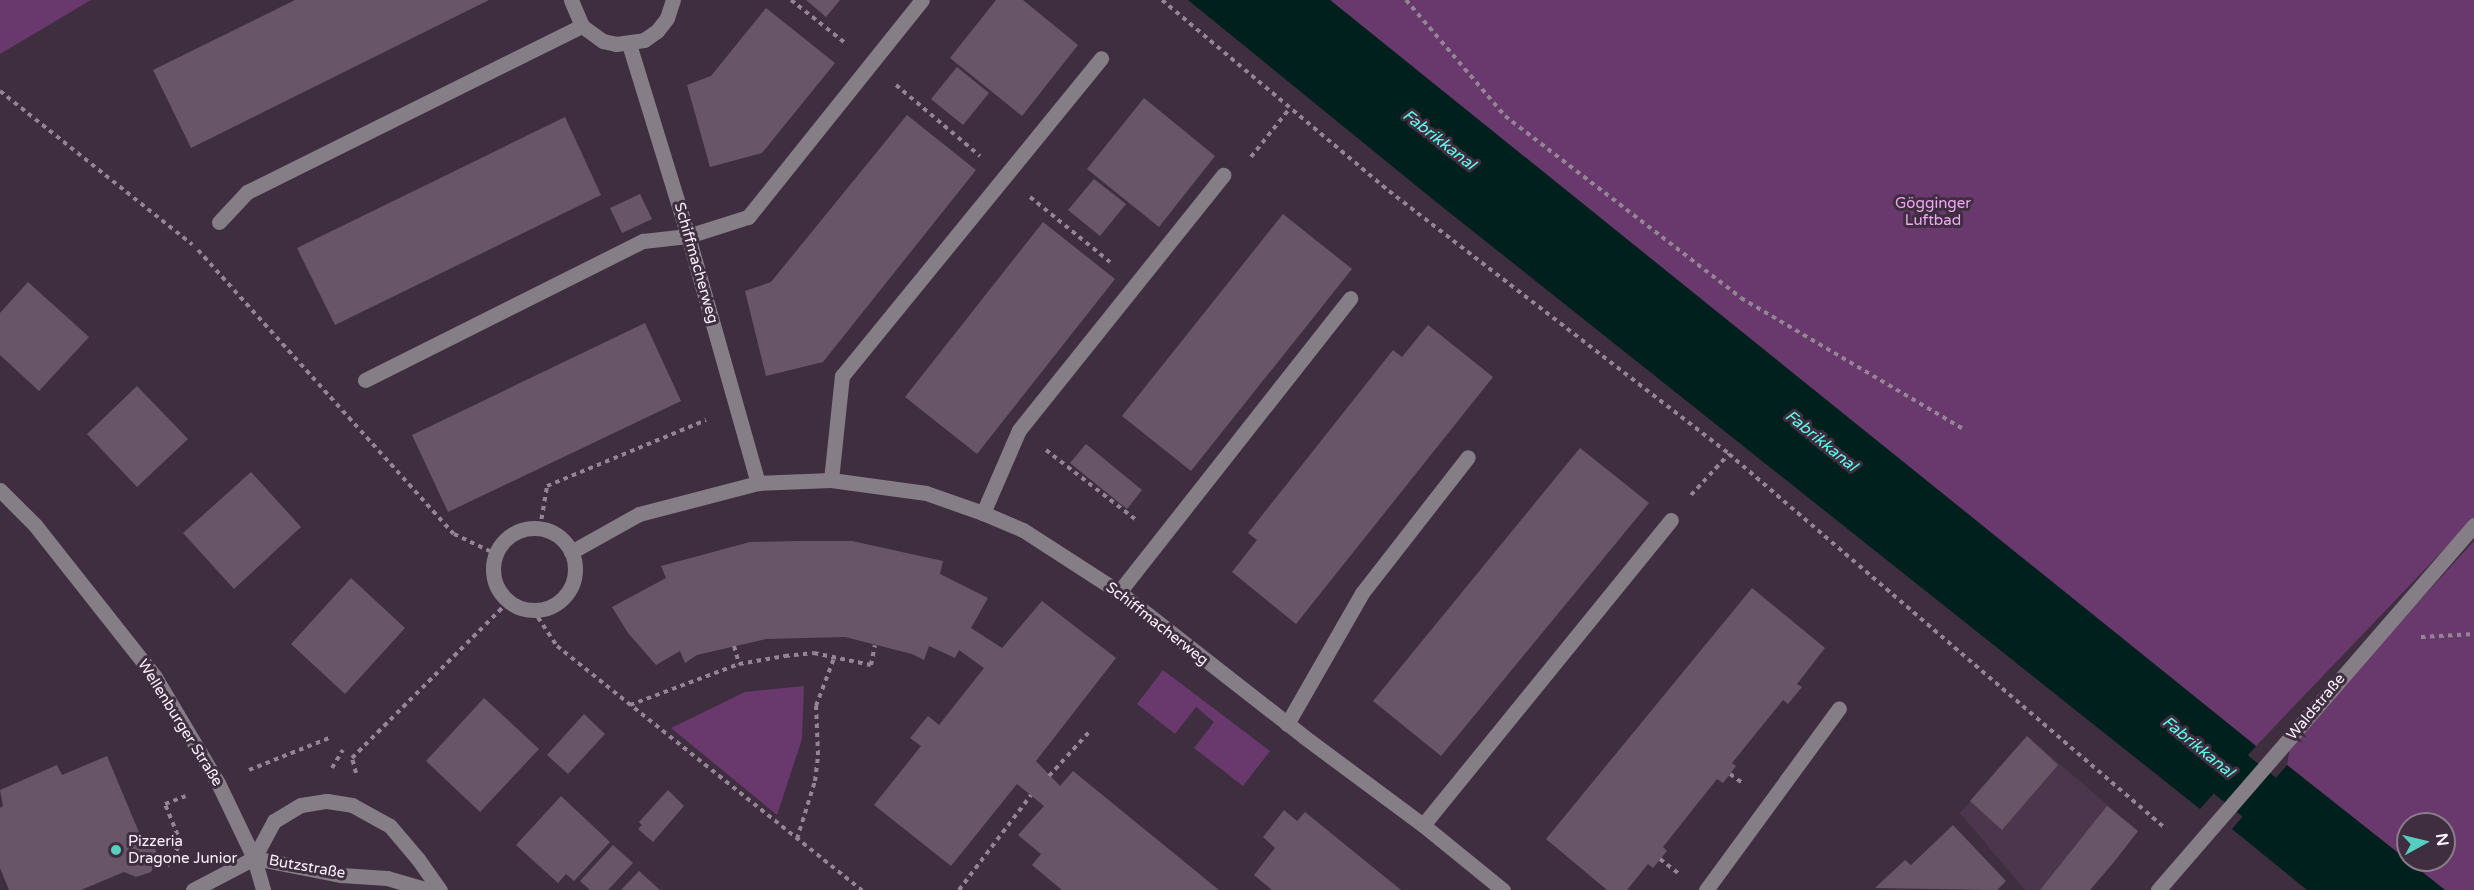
<!DOCTYPE html>
<html>
<head>
<meta charset="utf-8">
<style>
	body { margin:0 }
	#map { position:relative; width:2474px; height:890px; overflow:hidden; background:#3f2e40; font-family:"Varela Round",sans-serif }
	div>[style] { position:absolute }
	.built>* { inset:0; background:#4c364d }
	.green>* { inset:0; background:#69386c }
	.water>* { inset:0; background:#00201d }
	.canal>* { height:51px; margin:-25.5px; padding:0 25.5px; transform-origin:25.5px; border-radius:25.5px; background:#00201d }
	.building>* { inset:0; background:#685668 }
	.path>* { height:4px; margin-top:-2px; transform-origin:0; background:repeating-linear-gradient(90deg,#938594 0 4.5px,transparent 0 9px) }
	.minor>* { height:15px; margin:-7.5px; padding:0 7.5px; transform-origin:7.5px; border-radius:7.5px; background:#867e86 }
	.minor>.ring { margin:-7.5px; padding:0; box-sizing:content-box; background:none; border:15px solid #867e86; border-radius:50% }
	.dots>* { width:16px; height:16px; translate:-50% -50%; box-sizing:border-box; border:3px solid #3f2e40; border-radius:50% }
	span { translate:-50% -50%; white-space:nowrap; text-align:center; line-height:1.15; -webkit-text-stroke:6px #3f2e40; paint-order:stroke }
	.park-label { font-size:15px; color:#f3a7f7 }
	.street-label { font-size:15px; color:#fcf1fc }
	.poi-label { font-size:15px; color:#fcf1fc }
	.left { translate:0 -50%; text-align:left }
	.water-label { font-size:16px; color:#5efeed; font-style:italic }
	.north { position:absolute; left:2396px; top:812px; width:60px; height:60px; box-sizing:border-box; background:#3f2e40; border:2px solid #8b7c8b; border-radius:50%; rotate:82deg; font-size:16px; font-weight:700; line-height:24px; text-align:center; color:#fcf1fc }
	.north::after { content:''; display:block; margin:auto; width:21px; height:27px; background:#58cec0; clip-path:polygon(50% 0,100% 100%,50% 72%,0 100%) }
</style>
</head>
<body>
<div id="map">
	<div class="built">
		<i style="clip-path:polygon(2027px 736px,2138px 831px,2090px 890px,2025px 890px,1960px 813px)"></i>
	</div>
	<div class="green">
		<i style="clip-path:polygon(0 0,91px 0,0 54px)"></i>
		<i style="clip-path:polygon(1330px 0,2474px 0,2474px 518px,2256px 746px)"></i>
		<i style="clip-path:polygon(evenodd,2474px 541px,2474px 890px,2445px 890px,2287px 765px,2291px 742px,2474px 541px,2408px 824px,2444px 824px,2444px 860px,2408px 860px,2408px 824px)"></i>
		<i style="clip-path:polygon(1163px 670px,1270px 751px,1243px 786px,1194px 748px,1214px 722px,1196px 707px,1175px 734px,1137px 704px)"></i>
		<i style="clip-path:polygon(804px 686px,802px 739px,777px 815px,671px 728px,745px 692px)"></i>
	</div>
	<div class="water">
		<i style="clip-path:polygon(1188px 0,1330px 0,2256px 746px,2200px 809px,1435px 201px)"></i>
		<i style="clip-path:polygon(2287px 765px,2445px 890px,2307px 890px,2232px 829px)"></i>
	</div>
	<div class="canal">
		<i style="left:2178px;top:732px;width:253px;rotate:38.7deg"></i>
	</div>
	<div class="building">
		<i style="clip-path:polygon(295px 0,489px 0,191px 148px,153px 70px)"></i>
		<i style="clip-path:polygon(806px 0,840px 0,826px 17px)"></i>
		<i style="clip-path:polygon(996px 0,1023px 0,1078px 45px,1022px 116px,950px 58px)"></i>
		<i style="clip-path:polygon(766px 8px,835px 63px,762px 153px,710px 167px,687px 85px,711px 76px)"></i>
		<i style="clip-path:polygon(957px 67px,989px 93px,963px 125px,931px 99px)"></i>
		<i style="clip-path:polygon(1144px 98px,1215px 156px,1159px 227px,1087px 169px)"></i>
		<i style="clip-path:polygon(907px 115px,976px 170px,823px 362px,766px 376px,745px 291px,771px 282px)"></i>
		<i style="clip-path:polygon(565px 117px,601px 195px,335px 325px,297px 248px)"></i>
		<i style="clip-path:polygon(1094px 179px,1126px 204px,1100px 236px,1068px 210px)"></i>
		<i style="clip-path:polygon(640px 194px,652px 219px,622px 233px,610px 208px)"></i>
		<i style="clip-path:polygon(1283px 214px,1352px 269px,1191px 471px,1122px 416px)"></i>
		<i style="clip-path:polygon(1043px 222px,1115px 279px,977px 454px,905px 397px)"></i>
		<i style="clip-path:polygon(28px 282px,89px 337px,39px 391px,0 355px,0 313px)"></i>
		<i style="clip-path:polygon(645px 323px,681px 401px,448px 512px,412px 435px)"></i>
		<i style="clip-path:polygon(1428px 325px,1493px 377px,1296px 624px,1232px 572px,1257px 540px,1248px 533px,1393px 350px,1402px 357px)"></i>
		<i style="clip-path:polygon(137px 386px,188px 439px,137px 487px,87px 434px)"></i>
		<i style="clip-path:polygon(1086px 444px,1142px 490px,1127px 509px,1070px 463px)"></i>
		<i style="clip-path:polygon(1580px 448px,1649px 503px,1441px 756px,1373px 701px)"></i>
		<i style="clip-path:polygon(251px 472px,301px 527px,234px 589px,183px 533px)"></i>
		<i style="clip-path:polygon(802px 541px,852px 541px,943px 561px,940px 574px,988px 598px,971px 628px,1002px 648px,1042px 601px,1116px 658px,1036px 761px,1060px 786px,1073px 771px,1219px 890px,1062px 890px,1032px 865px,1041px 854px,1018px 835px,1044px 806px,1017px 784px,951px 866px,874px 805px,921px 746px,910px 738px,928px 716px,939px 725px,984px 668px,959px 650px,955px 658px,929px 646px,924px 660px,912px 654px,845px 637px,766px 639px,697px 655px,685px 663px,680px 651px,656px 665px,628px 633px,612px 607px,666px 578px,661px 566px,750px 542px)"></i>
		<i style="clip-path:polygon(351px 578px,405px 628px,345px 694px,291px 644px)"></i>
		<i style="clip-path:polygon(1752px 588px,1825px 648px,1797px 684px,1802px 687px,1788px 704px,1783px 700px,1732px 763px,1736px 766px,1723px 783px,1717px 779px,1663px 847px,1667px 851px,1653px 868px,1648px 864px,1627px 890px,1607px 890px,1546px 839px)"></i>
		<i style="clip-path:polygon(484px 698px,539px 749px,480px 812px,426px 761px)"></i>
		<i style="clip-path:polygon(584px 714px,605px 734px,568px 774px,547px 755px)"></i>
		<i style="clip-path:polygon(2027px 736px,2058px 765px,2002px 830px,1970px 801px)"></i>
		<i style="clip-path:polygon(107px 756px,141px 837px,153px 843px,158px 857px,151px 872px,136px 877px,124px 872px,81px 890px,9px 890px,0 868px,0 808px,3px 806px,0 790px,57px 765px,62px 775px)"></i>
		<i style="clip-path:polygon(668px 790px,684px 806px,653px 842px,638px 829px,642px 825px,639px 822px)"></i>
		<i style="clip-path:polygon(561px 796px,610px 842px,574px 881px,566px 874px,558px 883px,516px 845px)"></i>
		<i style="clip-path:polygon(2107px 806px,2138px 831px,2114px 862px,2090px 890px,2040px 890px)"></i>
		<i style="clip-path:polygon(1284px 810px,1297px 821px,1305px 812px,1401px 890px,1272px 890px,1254px 875px,1275px 848px,1263px 837px)"></i>
		<i style="clip-path:polygon(1953px 825px,2006px 881px,1997px 890px,1875px 888px,1905px 860px,1911px 865px)"></i>
		<i style="clip-path:polygon(613px 845px,633px 863px,608px 890px,590px 890px,580px 881px)"></i>
		<i style="clip-path:polygon(639px 871px,660px 890px,621px 890px)"></i>
	</div>
	<div class="path">
		<i style="left:791px;top:0;width:68px;rotate:38.4deg"></i>
		<i style="left:1162px;top:0;width:297px;rotate:40.1deg"></i>
		<i style="left:1389px;top:191px;width:430px;rotate:37.7deg"></i>
		<i style="left:1729px;top:454px;width:576px;rotate:40.63deg"></i>
		<i style="left:1406px;top:0;width:153px;rotate:49.5deg"></i>
		<i style="left:1505px;top:116px;width:298px;rotate:37.6deg"></i>
		<i style="left:1741px;top:298px;width:258px;rotate:30.5deg"></i>
		<i style="left:896px;top:85px;width:110px;rotate:40.2deg"></i>
		<i style="left:0;top:91px;width:246px;rotate:38.6deg"></i>
		<i style="left:1251px;top:157px;width:63px;rotate:-51.5deg"></i>
		<i style="left:1030px;top:197px;width:103px;rotate:39.1deg"></i>
		<i style="left:198px;top:250px;width:382px;rotate:48deg"></i>
		<i style="left:454px;top:534px;width:47px;rotate:25.5deg"></i>
		<i style="left:1046px;top:450px;width:113px;rotate:37.8deg"></i>
		<i style="left:1691px;top:495px;width:56px;rotate:-47.2deg"></i>
		<i style="left:540px;top:528px;width:43px;rotate:-80.5deg"></i>
		<i style="left:547px;top:486px;width:172px;rotate:-22.5deg"></i>
		<i style="left:533px;top:610px;width:43px;rotate:56.3deg"></i>
		<i style="left:557px;top:646px;width:391px;rotate:38.7deg"></i>
		<i style="left:2421px;top:637px;width:53px;rotate:-3.2deg"></i>
		<i style="left:734px;top:646px;width:19px;rotate:74deg"></i>
		<i style="left:630px;top:705px;width:116px;rotate:-20.6deg"></i>
		<i style="left:739px;top:664px;width:47px;rotate:-9.9deg"></i>
		<i style="left:785px;top:656px;width:29px;rotate:-6deg"></i>
		<i style="left:814px;top:653px;width:58px;rotate:11.9deg"></i>
		<i style="left:871px;top:665px;width:20px;rotate:-79deg"></i>
		<i style="left:332px;top:768px;width:21px;rotate:-59deg"></i>
		<i style="left:249px;top:770px;width:86px;rotate:-21.8deg"></i>
		<i style="left:356px;top:773px;width:16px;rotate:-105deg"></i>
		<i style="left:352px;top:758px;width:221px;rotate:-45deg"></i>
		<i style="left:1730px;top:774px;width:17px;rotate:36deg"></i>
		<i style="left:1049px;top:776px;width:61px;rotate:-47.7deg"></i>
		<i style="left:797px;top:839px;width:61px;rotate:-72.8deg"></i>
		<i style="left:815px;top:781px;width:26px;rotate:-83deg"></i>
		<i style="left:818px;top:755px;width:49px;rotate:-92.3deg"></i>
		<i style="left:816px;top:706px;width:51px;rotate:-69.4deg"></i>
		<i style="left:1660px;top:859px;width:24px;rotate:38deg"></i>
		<i style="left:167px;top:866px;width:27px;rotate:-59deg"></i>
		<i style="left:181px;top:843px;width:42px;rotate:-112.3deg"></i>
		<i style="left:165px;top:804px;width:22px;rotate:-21deg"></i>
		<i style="left:959px;top:890px;width:119px;rotate:-52.8deg"></i>
	</div>
	<div class="minor">
		<i style="left:571px;top:0;width:28px;rotate:67deg"></i>
		<i style="left:582px;top:26px;width:26px;rotate:36deg"></i>
		<i style="left:603px;top:41px;width:13px;rotate:13deg"></i>
		<i style="left:616px;top:44px;width:28px;rotate:-8deg"></i>
		<i style="left:644px;top:40px;width:16px;rotate:-35deg"></i>
		<i style="left:657px;top:31px;width:16px;rotate:-52deg"></i>
		<i style="left:667px;top:18px;width:19px;rotate:-72deg"></i>
		<i style="left:629px;top:44px;width:201px;rotate:72.9deg"></i>
		<i style="left:688px;top:236px;width:257px;rotate:74.2deg"></i>
		<i style="left:219px;top:222px;width:41px;rotate:-47deg"></i>
		<i style="left:247px;top:192px;width:374px;rotate:-26.4deg"></i>
		<i style="left:365px;top:380px;width:311px;rotate:-26.6deg"></i>
		<i style="left:643px;top:241px;width:45px;rotate:-6.3deg"></i>
		<i style="left:688px;top:236px;width:63px;rotate:-17.6deg"></i>
		<i style="left:748px;top:217px;width:278px;rotate:-51.3deg"></i>
		<i style="left:831px;top:480px;width:105px;rotate:-84deg"></i>
		<i style="left:842px;top:376px;width:410px;rotate:-50.8deg"></i>
		<i style="left:0;top:490px;width:49px;rotate:45deg"></i>
		<i style="left:35px;top:525px;width:194px;rotate:51.7deg"></i>
		<i style="left:155px;top:677px;width:123px;rotate:59.3deg"></i>
		<i style="left:218px;top:783px;width:83px;rotate:64.4deg"></i>
		<i style="left:254px;top:858px;width:33px;rotate:74deg"></i>
		<i style="left:983px;top:513px;width:90px;rotate:-66.6deg"></i>
		<i style="left:1019px;top:430px;width:327px;rotate:-51.3deg"></i>
		<i class="ring" style="left:493px;top:528px;width:67px;height:67px"></i>
		<i style="left:571px;top:552px;width:78px;rotate:-29.2deg"></i>
		<i style="left:639px;top:514px;width:123px;rotate:-14.6deg"></i>
		<i style="left:758px;top:483px;width:73px;rotate:-2.4deg"></i>
		<i style="left:831px;top:480px;width:96px;rotate:7.8deg"></i>
		<i style="left:926px;top:493px;width:60px;rotate:19.3deg"></i>
		<i style="left:983px;top:513px;width:43px;rotate:23deg"></i>
		<i style="left:1023px;top:530px;width:114px;rotate:32.9deg"></i>
		<i style="left:1119px;top:592px;width:234px;rotate:38deg"></i>
		<i style="left:1303px;top:736px;width:149px;rotate:36.6deg"></i>
		<i style="left:1423px;top:825px;width:103px;rotate:39.1deg"></i>
		<i style="left:1119px;top:592px;width:374px;rotate:-51.8deg"></i>
		<i style="left:1287px;top:724px;width:151px;rotate:-60.2deg"></i>
		<i style="left:1362px;top:593px;width:172px;rotate:-52.1deg"></i>
		<i style="left:1423px;top:825px;width:393px;rotate:-50.9deg"></i>
		<i style="left:254px;top:858px;width:42px;rotate:-61.6deg"></i>
		<i style="left:274px;top:821px;width:31px;rotate:-31deg"></i>
		<i style="left:301px;top:805px;width:26px;rotate:-9deg"></i>
		<i style="left:327px;top:801px;width:25px;rotate:9deg"></i>
		<i style="left:352px;top:805px;width:43px;rotate:28.9deg"></i>
		<i style="left:390px;top:826px;width:43px;rotate:49.7deg"></i>
		<i style="left:418px;top:859px;width:38px;rotate:55deg"></i>
		<i style="left:254px;top:858px;width:89px;rotate:11.1deg"></i>
		<i style="left:341px;top:875px;width:46px;rotate:3.7deg"></i>
		<i style="left:387px;top:878px;width:43px;rotate:16.3deg"></i>
		<i style="left:193px;top:890px;width:69px;rotate:-27.7deg"></i>
		<i style="left:1706px;top:890px;width:225px;rotate:-53.8deg"></i>
		<i style="left:2158px;top:890px;width:483px;rotate:-49.1deg"></i>
	</div>
	<div class="dots">
		<i style="left:116px;top:850px;background:#58cec0"></i>
	</div>
	<div class="park-label">
		<span style="left:1933px;top:212px">Gögginger<br>Luftbad</span>
	</div>
	<div class="street-label">
		<span style="left:696px;top:263px;rotate:74deg">Schiffmacherweg</span>
		<span style="left:1157px;top:624px;rotate:38deg">Schiffmacherweg</span>
		<span style="left:2316px;top:707px;rotate:-50deg">Waldstraße</span>
		<span style="left:180px;top:723px;rotate:58deg">Wellenburger Straße</span>
		<span style="left:307px;top:867px;rotate:10deg">Butzstraße</span>
	</div>
	<div class="poi-label">
		<span class="left" style="left:128px;top:850px">Pizzeria<br>Dragone Junior</span>
	</div>
	<div class="water-label">
		<span style="left:1439px;top:140px;rotate:38deg">Fabrikkanal</span>
		<span style="left:1821px;top:441px;rotate:39deg">Fabrikkanal</span>
		<span style="left:2198px;top:747px;rotate:39deg">Fabrikkanal</span>
	</div>
	<div class="north">N</div>
</div>
</body>
</html>
